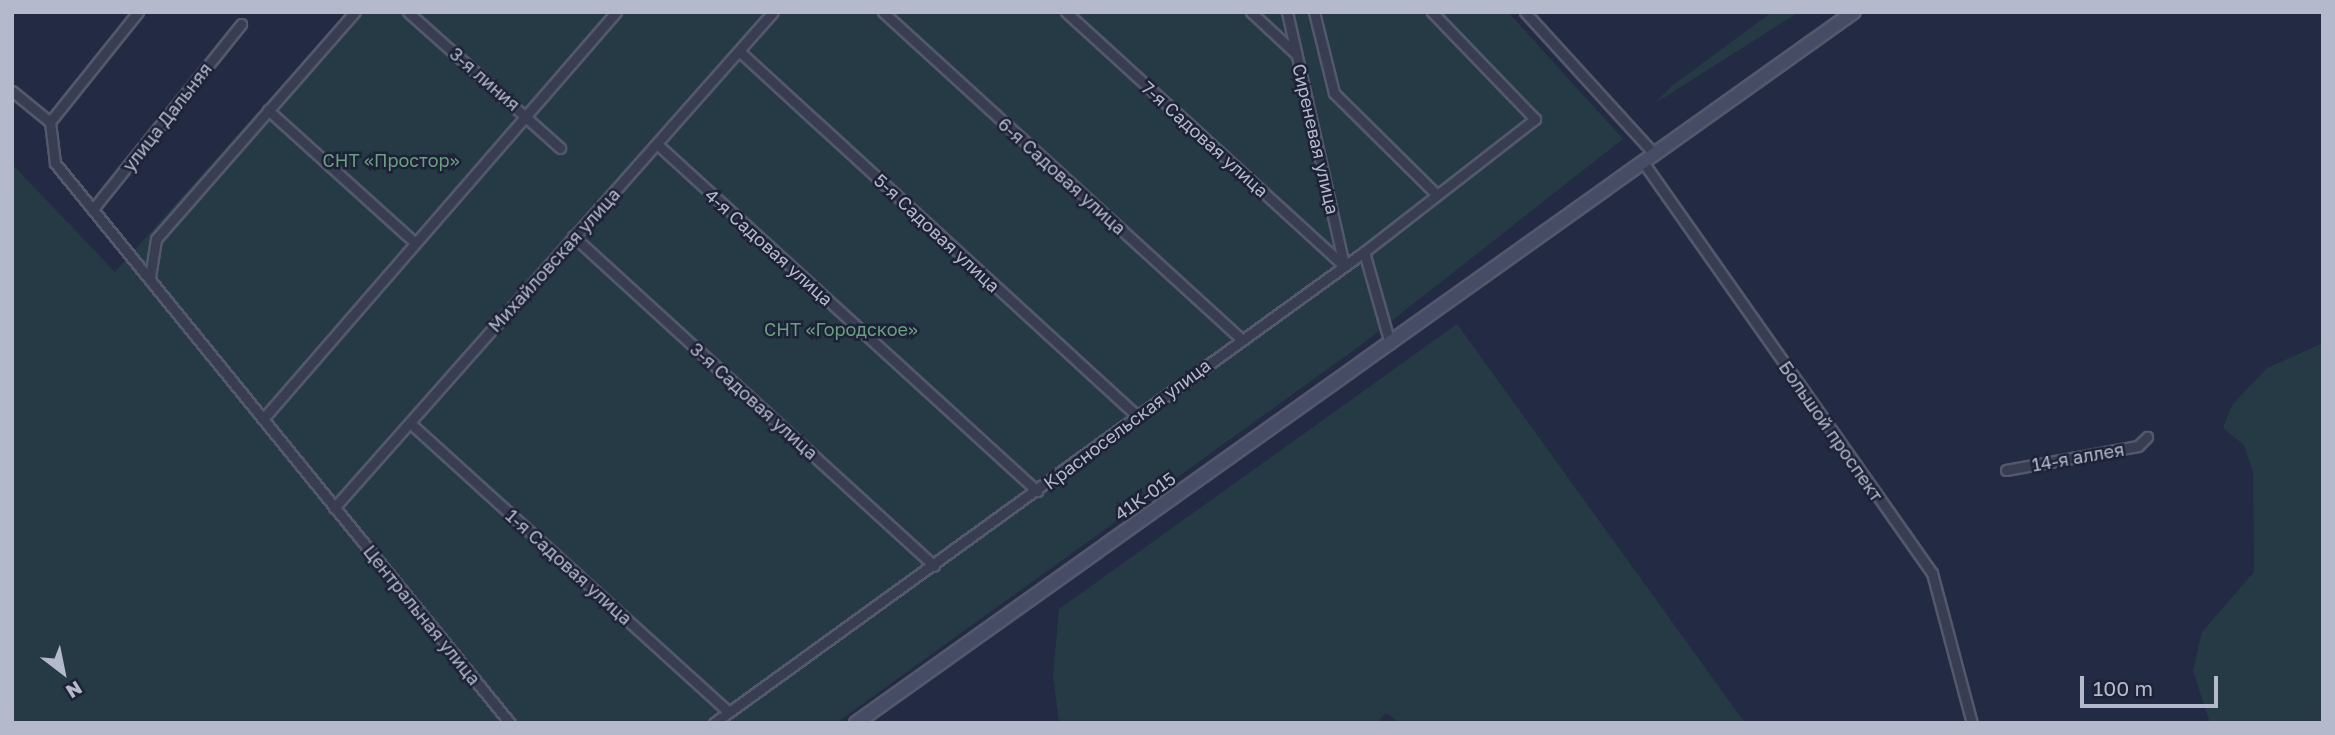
<!DOCTYPE html>
<html>
<head>
<meta charset="utf-8">
<style>
	body { margin:0 }
	#map { position:relative; width:2335px; height:735px; overflow:hidden; background:#232a43; font-family:"Golos Text",sans-serif }
	div>[style] { position:absolute }
	.green>* { inset:0; background:#253a44 }
	.roads { filter:drop-shadow(2px 0 #53586c) drop-shadow(-2px 0 #53586c) drop-shadow(0 2px #53586c) drop-shadow(0 -2px #53586c) }
	.minor>* { height:9px; margin:-4.5px; padding:0 4.5px; transform-origin:4.5px; border-radius:4.5px; background:#383d52 }
	.secondary>* { height:12px; margin:-6px; padding:0 6px; transform-origin:6px; border-radius:6px; background:#464b66 }
	span { translate:-50% -50%; white-space:nowrap; text-align:center; line-height:1.15; -webkit-text-stroke:5px #1d2237; paint-order:stroke }
	.street-label { font-size:18px; color:#b5b9cc }
	.park-label { font-size:18px; color:#6a9f82 }
	.frame { position:absolute; inset:0; border:14px solid #b5b9cc; pointer-events:none }
	.north { position:absolute; left:28px; top:637px; width:70px; height:70px; -webkit-text-stroke:5px #1d2237; paint-order:stroke; rotate:148deg; font-size:19px; font-weight:700; line-height:28px; text-align:center; color:#b5b9cc }
	.north::after { content:''; display:block; margin:auto; width:24px; height:32px; background:#b5b9cc; clip-path:polygon(50% 0,100% 100%,50% 72%,0 100%) }
	.scale { position:absolute; left:2080px; top:676px; width:138px; height:32px; box-sizing:border-box; border:4px solid #b5b9cc; border-top:0; padding-left:9px; font-size:21px; line-height:24px; white-space:nowrap; color:#b5b9cc; -webkit-text-stroke:5px #1d2237; paint-order:stroke }
</style>
</head>
<body>
<div id="map">
	<div class="green">
		<i style="clip-path:polygon(347px 12px,1508px 12px,1623px 139px,1361px 345px,836px 723px,12px 723px,12px 164px,115px 272px)"></i>
		<i style="clip-path:polygon(1772px 12px,1799px 12px,1654px 104px,1673px 85px)"></i>
		<i style="clip-path:polygon(1457px 324px,1745px 723px,1400px 723px,1386px 713px,1377px 723px,1059px 723px,1053px 674px,1059px 609px)"></i>
		<i style="clip-path:polygon(2323px 343px,2323px 723px,2210px 723px,2193px 671px,2202px 632px,2254px 572px,2253px 472px,2244px 445px,2223px 428px,2232px 405px,2267px 368px)"></i>
	</div>
	<div class="roads">
		<div class="minor">
			<i style="left:138px;top:12px;width:141px;rotate:128.7deg"></i>
			<i style="left:50px;top:122px;width:41px;rotate:83deg"></i>
			<i style="left:55px;top:163px;width:722px;rotate:50.91deg"></i>
			<i style="left:408px;top:12px;width:204px;rotate:41.8deg"></i>
			<i style="left:883px;top:12px;width:486px;rotate:42.4deg"></i>
			<i style="left:1066px;top:12px;width:377px;rotate:42.4deg"></i>
			<i style="left:1251px;top:12px;width:62px;rotate:43deg"></i>
			<i style="left:1287px;top:12px;width:259px;rotate:77.3deg"></i>
			<i style="left:1314px;top:12px;width:83px;rotate:76.1deg"></i>
			<i style="left:1334px;top:93px;width:144px;rotate:44.7deg"></i>
			<i style="left:1525px;top:12px;width:192px;rotate:47.7deg"></i>
			<i style="left:739px;top:51px;width:537px;rotate:42.51deg"></i>
			<i style="left:12px;top:91px;width:49px;rotate:39.2deg"></i>
			<i style="left:268px;top:110px;width:195px;rotate:42.1deg"></i>
			<i style="left:657px;top:144px;width:515px;rotate:42.4deg"></i>
			<i style="left:1643px;top:162px;width:502px;rotate:54.89deg"></i>
			<i style="left:1932px;top:573px;width:155px;rotate:75.1deg"></i>
			<i style="left:93px;top:209px;width:237px;rotate:-51.3deg"></i>
			<i style="left:573px;top:236px;width:489px;rotate:42.4deg"></i>
			<i style="left:1364px;top:252px;width:95px;rotate:74.1deg"></i>
			<i style="left:150px;top:277px;width:38px;rotate:-81deg"></i>
			<i style="left:156px;top:239px;width:302px;rotate:-48.8deg"></i>
			<i style="left:263px;top:419px;width:539px;rotate:-49.06deg"></i>
			<i style="left:410px;top:423px;width:430px;rotate:42.2deg"></i>
			<i style="left:2006px;top:470px;width:134px;rotate:-10.3deg"></i>
			<i style="left:2138px;top:446px;width:13px;rotate:-45deg"></i>
			<i style="left:334px;top:508px;width:662px;rotate:-48.49deg"></i>
			<i style="left:714px;top:723px;width:803px;rotate:-35.93deg"></i>
			<i style="left:1364px;top:252px;width:217px;rotate:-37.9deg"></i>
			<i style="left:1535px;top:119px;width:149px;rotate:-133.9deg"></i>
		</div>
		<div class="secondary">
			<i style="left:856px;top:723px;width:1225px;rotate:-35.47deg"></i>
		</div>
	</div>
	<div class="street-label">
		<span style="left:485px;top:79px;rotate:41deg">3-я линия</span>
		<span style="left:167px;top:117px;rotate:-52deg">улица Дальняя</span>
		<span style="left:1205px;top:139px;rotate:42deg">7-я Садовая улица</span>
		<span style="left:1316px;top:139px;rotate:77deg">Сиреневая улица</span>
		<span style="left:1062px;top:176px;rotate:42deg">6-я Садовая улица</span>
		<span style="left:937px;top:233px;rotate:43deg">5-я Садовая улица</span>
		<span style="left:769px;top:247px;rotate:42deg">4-я Садовая улица</span>
		<span style="left:554px;top:260px;rotate:-48deg">Михайловская улица</span>
		<span style="left:754px;top:401px;rotate:42deg">3-я Садовая улица</span>
		<span style="left:1127px;top:424px;rotate:-37deg">Красносельская улица</span>
		<span style="left:1831px;top:431px;rotate:55deg">Большой проспект</span>
		<span style="left:2078px;top:457px;rotate:-10deg">14-я аллея</span>
		<span style="left:1145px;top:496px;rotate:-35deg">41К-015</span>
		<span style="left:569px;top:567px;rotate:42deg">1-я Садовая улица</span>
		<span style="left:422px;top:615px;rotate:51deg">Центральная улица</span>
	</div>
	<div class="park-label">
		<span style="left:391px;top:160px">СНТ «Простор»</span>
		<span style="left:841px;top:329px">СНТ «Городское»</span>
	</div>
	<div class="frame"></div>
	<div class="north">N</div>
	<div class="scale">100 m</div>
</div>
</body>
</html>
